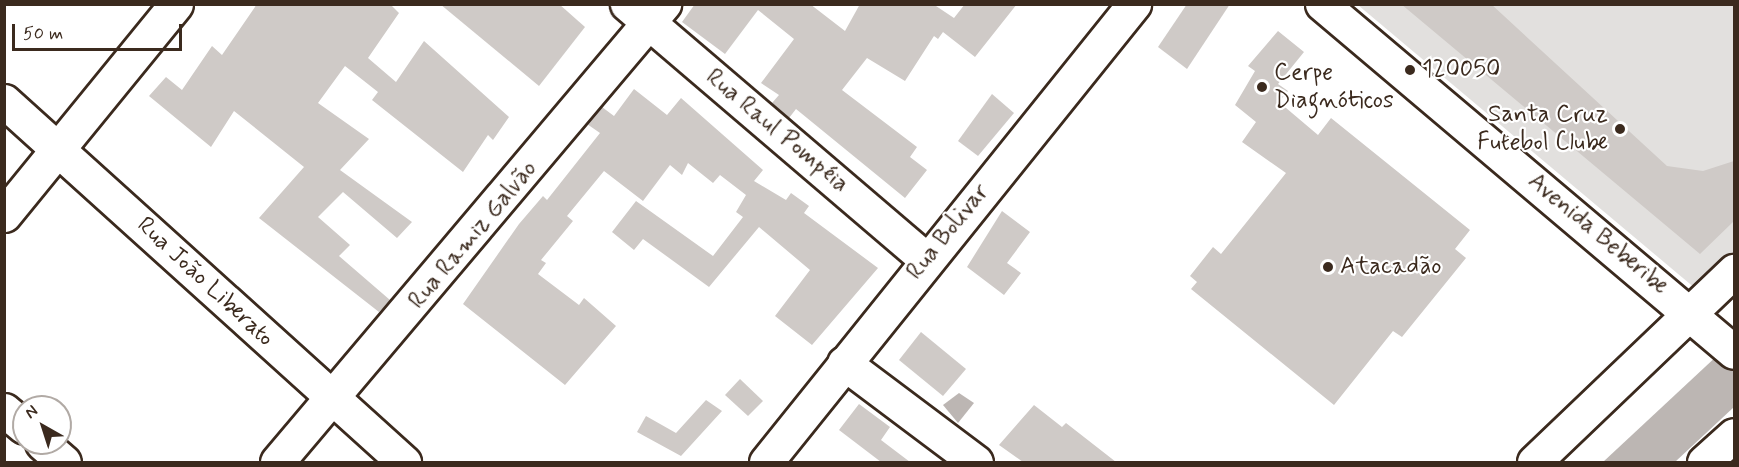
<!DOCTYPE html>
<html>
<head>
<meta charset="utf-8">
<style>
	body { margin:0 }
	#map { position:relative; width:1739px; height:467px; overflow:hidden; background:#fff; font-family:Mynerve,sans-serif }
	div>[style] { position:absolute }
	.green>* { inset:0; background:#e2e0de }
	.water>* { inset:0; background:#bcb6b3 }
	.building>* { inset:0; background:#cfcac7 }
	.roads { filter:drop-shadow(2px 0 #3b2a1e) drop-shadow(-2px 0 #3b2a1e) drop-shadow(0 2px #3b2a1e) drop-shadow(0 -2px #3b2a1e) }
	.minor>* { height:33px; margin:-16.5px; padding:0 16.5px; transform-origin:16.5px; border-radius:16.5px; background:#fff }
	.major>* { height:33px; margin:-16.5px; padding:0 16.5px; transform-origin:16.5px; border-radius:16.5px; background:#fff }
	.dots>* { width:16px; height:16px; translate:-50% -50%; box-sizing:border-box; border:3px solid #fff; border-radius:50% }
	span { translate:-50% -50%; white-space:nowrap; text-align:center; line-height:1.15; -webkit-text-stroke:4.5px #fff; paint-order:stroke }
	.poi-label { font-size:24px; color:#3b2a1e }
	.left { translate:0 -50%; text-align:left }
	.right { translate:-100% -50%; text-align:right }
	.street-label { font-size:24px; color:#3b2a1e }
	.frame { position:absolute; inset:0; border:6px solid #3b2a1e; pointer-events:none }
	.north { position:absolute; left:12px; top:395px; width:60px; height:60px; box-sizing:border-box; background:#fff; border:2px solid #b1aaa5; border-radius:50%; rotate:321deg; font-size:16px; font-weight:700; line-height:24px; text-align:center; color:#3b2a1e }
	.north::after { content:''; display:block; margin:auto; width:21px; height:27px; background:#3b2a1e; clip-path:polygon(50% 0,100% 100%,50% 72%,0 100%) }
	.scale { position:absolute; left:12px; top:24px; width:170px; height:27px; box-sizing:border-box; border:3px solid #3b2a1e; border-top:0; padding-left:8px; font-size:18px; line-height:21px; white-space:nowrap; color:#3b2a1e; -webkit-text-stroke:4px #fff; paint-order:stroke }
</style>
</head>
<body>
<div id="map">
	<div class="green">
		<i style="clip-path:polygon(1358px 5px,1734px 5px,1734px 253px,1696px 289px)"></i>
	</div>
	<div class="water">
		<i style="clip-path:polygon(1734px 340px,1734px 407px,1675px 462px,1603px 462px)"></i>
		<i style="clip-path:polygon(959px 393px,974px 403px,958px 423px,943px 405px)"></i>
	</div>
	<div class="building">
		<i style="clip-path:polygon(257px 4px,390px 4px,399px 13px,368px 58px,396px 82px,424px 41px,509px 117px,493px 140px,488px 135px,463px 172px,372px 100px,378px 92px,345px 66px,318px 103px,369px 139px,340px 170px,412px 222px,397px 238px,343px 192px,318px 217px,350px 245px,339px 256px,390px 300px,379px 312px,259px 218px,304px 167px,234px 111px,211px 147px,149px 96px,166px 77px,182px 90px,212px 46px,222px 55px)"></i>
		<i style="clip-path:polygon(440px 4px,559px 4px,585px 27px,539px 86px)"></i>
		<i style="clip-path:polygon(695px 4px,810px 4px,845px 31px,860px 4px,933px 4px,954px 18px,965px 4px,1017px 4px,975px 57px,943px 32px,938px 39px,934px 36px,905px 81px,867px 58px,842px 90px,917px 147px,910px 157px,927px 170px,905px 198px,796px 109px,789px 118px,772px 103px,779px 95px,761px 83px,794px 39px,758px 10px,725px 54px,682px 22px)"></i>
		<i style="clip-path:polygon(1187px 4px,1230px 4px,1187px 69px,1158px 47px)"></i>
		<i style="clip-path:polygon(1401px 4px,1491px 4px,1667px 166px,1703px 171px,1734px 161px,1734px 221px,1700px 254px)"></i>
		<i style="clip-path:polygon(1278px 31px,1304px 52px,1278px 84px,1288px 91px,1279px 102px,1318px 135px,1331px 118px,1470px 230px,1455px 249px,1466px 258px,1402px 337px,1393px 331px,1334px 405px,1191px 289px,1197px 282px,1190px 276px,1213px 247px,1221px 254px,1286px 173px,1242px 142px,1256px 122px,1235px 105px,1255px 71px,1248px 66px)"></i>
		<i style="clip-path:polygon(634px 89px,667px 115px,681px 98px,763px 170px,754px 181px,786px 200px,791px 193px,809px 206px,804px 213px,878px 268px,812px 345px,775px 316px,810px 270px,759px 227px,709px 287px,643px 239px,634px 250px,612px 232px,636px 201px,713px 256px,743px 217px,736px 212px,746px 195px,720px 175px,713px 183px,688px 163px,682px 175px,670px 165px,643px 201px,604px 171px,567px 216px,573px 221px,541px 260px,546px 263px,538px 274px,579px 305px,584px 298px,616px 326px,565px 385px,463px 304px,519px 224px,543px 196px,547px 200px,600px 133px,587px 124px,602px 107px,614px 116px)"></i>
		<i style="clip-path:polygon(992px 94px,1014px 113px,978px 156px,958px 141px)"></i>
		<i style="clip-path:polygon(1002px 211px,1030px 232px,1007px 263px,1021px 273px,1004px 295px,967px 267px)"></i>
		<i style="clip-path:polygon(921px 332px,966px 369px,943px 396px,899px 360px)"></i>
		<i style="clip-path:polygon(740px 379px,763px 401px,748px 416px,725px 395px)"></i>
		<i style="clip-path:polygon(706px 400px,722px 411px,681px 456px,637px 432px,646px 416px,676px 433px)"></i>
		<i style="clip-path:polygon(859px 404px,890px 427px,881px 440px,910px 462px,881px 462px,839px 430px)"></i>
		<i style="clip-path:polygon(1034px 405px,1062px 427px,1066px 423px,1116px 462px,1023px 462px,999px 445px)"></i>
	</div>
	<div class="roads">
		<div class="minor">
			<i style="left:627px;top:4px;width:393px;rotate:40.5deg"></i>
			<i style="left:4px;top:101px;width:539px;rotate:42.07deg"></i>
			<i style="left:4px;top:215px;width:272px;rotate:-50.8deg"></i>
			<i style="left:844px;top:363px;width:165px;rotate:36.9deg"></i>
			<i style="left:4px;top:410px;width:26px;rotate:40deg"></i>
			<i style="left:42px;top:443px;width:29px;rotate:41deg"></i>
			<i style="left:277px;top:462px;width:600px;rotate:-49.8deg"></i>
			<i style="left:766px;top:462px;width:588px;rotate:-51.22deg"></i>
		</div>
		<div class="major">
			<i style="left:1322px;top:4px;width:539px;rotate:40.19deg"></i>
			<i style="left:1534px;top:462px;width:277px;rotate:-43.7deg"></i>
			<i style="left:1704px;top:462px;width:40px;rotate:-42deg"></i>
		</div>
	</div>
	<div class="dots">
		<i style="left:1410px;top:70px;background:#3b2a1e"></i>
		<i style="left:1262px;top:87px;background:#3b2a1e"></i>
		<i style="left:1620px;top:129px;background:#3b2a1e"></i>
		<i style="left:1328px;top:267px;background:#3b2a1e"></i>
	</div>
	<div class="poi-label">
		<span class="left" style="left:1422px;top:70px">120050</span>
		<span class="left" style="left:1274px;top:87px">Cerpe<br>Diagnóticos</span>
		<span class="right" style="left:1608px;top:129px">Santa Cruz<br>Futebol Clube</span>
		<span class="left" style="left:1340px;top:267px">Atacadão</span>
	</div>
	<div class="street-label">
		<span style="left:777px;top:131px;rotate:40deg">Rua Raul Pompéia</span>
		<span style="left:948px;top:232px;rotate:-51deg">Rua Bolivar</span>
		<span style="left:1598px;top:234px;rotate:40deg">Avenida Beberibe</span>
		<span style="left:473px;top:235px;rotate:-50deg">Rua Ramiz Galvão</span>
		<span style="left:205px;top:282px;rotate:43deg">Rua João Liberato</span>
	</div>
	<div class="frame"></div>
	<div class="north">N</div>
	<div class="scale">50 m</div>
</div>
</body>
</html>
